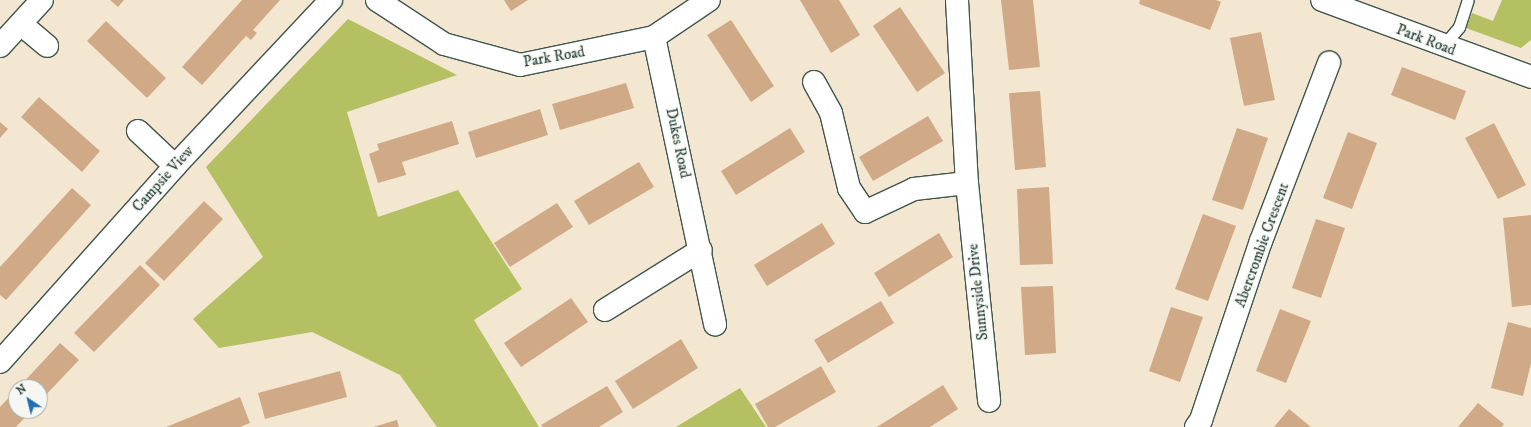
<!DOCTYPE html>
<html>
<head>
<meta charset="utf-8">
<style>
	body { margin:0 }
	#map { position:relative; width:1531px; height:427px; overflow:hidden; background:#f3e7d2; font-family:"IM FELL DW Pica",serif }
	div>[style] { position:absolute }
	.green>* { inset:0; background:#b4c062 }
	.building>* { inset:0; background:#d0aa87 }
	.roads { filter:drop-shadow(1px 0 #3f564c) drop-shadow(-1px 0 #3f564c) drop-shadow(0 1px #3f564c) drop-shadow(0 -1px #3f564c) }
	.lane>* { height:11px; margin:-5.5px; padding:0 5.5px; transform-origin:5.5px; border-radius:5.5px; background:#fff }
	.street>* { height:22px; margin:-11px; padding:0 11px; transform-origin:11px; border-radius:11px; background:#fff }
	span { translate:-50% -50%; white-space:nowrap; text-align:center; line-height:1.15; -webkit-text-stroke:3px #f6f6f2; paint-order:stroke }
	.street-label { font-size:15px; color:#1f3d34 }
	.north { position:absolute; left:8px; top:379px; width:40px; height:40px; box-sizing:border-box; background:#f6f6f2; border:1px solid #a0aca6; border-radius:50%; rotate:325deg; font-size:11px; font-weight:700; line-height:16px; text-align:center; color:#1f3d34 }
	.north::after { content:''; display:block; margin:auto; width:14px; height:18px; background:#1f6fb2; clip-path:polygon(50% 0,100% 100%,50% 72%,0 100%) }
</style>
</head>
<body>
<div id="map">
	<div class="green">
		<i style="clip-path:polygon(1502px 0,1531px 0,1531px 40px,1521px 48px,1466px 28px,1472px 13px,1493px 21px)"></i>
		<i style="clip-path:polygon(348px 19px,457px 75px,347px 112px,378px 217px,458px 190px,522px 289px,474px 320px,539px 427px,437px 427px,400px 375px,312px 332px,219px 348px,193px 319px,263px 257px,206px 167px)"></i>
		<i style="clip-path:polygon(740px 388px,766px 427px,676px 427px)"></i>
	</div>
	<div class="building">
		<i style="clip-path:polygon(110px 0,124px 0,118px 7px)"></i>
		<i style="clip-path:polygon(242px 0,280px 0,253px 30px,257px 33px,251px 40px,246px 36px,202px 85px,182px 67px)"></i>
		<i style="clip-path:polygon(504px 0,528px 0,511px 11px)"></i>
		<i style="clip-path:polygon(800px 0,839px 0,860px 35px,831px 53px)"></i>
		<i style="clip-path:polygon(1001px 0,1033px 0,1040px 67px,1009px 70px)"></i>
		<i style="clip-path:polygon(1140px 0,1216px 0,1221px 2px,1210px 30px,1139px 4px)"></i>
		<i style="clip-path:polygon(900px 7px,945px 73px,917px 92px,873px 26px)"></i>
		<i style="clip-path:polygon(731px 20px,774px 86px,751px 102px,707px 35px)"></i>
		<i style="clip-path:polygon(106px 21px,166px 78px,147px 98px,87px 41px)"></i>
		<i style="clip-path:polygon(1261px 32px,1275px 100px,1244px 106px,1230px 38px)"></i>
		<i style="clip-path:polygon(1402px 67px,1466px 91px,1455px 120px,1391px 95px)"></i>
		<i style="clip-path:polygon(626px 83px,634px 108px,560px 130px,552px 104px)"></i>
		<i style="clip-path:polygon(1040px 91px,1046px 167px,1015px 170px,1009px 93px)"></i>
		<i style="clip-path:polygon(39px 97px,100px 151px,82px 172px,21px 117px)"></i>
		<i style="clip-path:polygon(540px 109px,548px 135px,476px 158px,468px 132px)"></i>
		<i style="clip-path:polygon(928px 116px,943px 141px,873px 181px,859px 157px)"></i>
		<i style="clip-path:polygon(452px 121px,459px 144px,402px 162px,406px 175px,378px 183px,369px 154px,379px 150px,377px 144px)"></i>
		<i style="clip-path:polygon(0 122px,8px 129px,0 138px)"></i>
		<i style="clip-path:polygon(1494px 123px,1526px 185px,1498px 199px,1465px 138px)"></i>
		<i style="clip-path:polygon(790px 128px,805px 152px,736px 195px,721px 171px)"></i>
		<i style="clip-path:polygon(1237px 128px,1268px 138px,1243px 210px,1212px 200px)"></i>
		<i style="clip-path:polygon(1348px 132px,1377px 143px,1352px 209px,1323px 198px)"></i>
		<i style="clip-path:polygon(639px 162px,654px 187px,589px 225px,574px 201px)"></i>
		<i style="clip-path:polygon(1049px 187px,1053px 264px,1020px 265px,1017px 189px)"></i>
		<i style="clip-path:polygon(72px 188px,91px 205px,6px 300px,0 295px,0 267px)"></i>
		<i style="clip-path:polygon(204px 201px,223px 219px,164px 281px,145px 263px)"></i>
		<i style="clip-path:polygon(557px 203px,573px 227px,510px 267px,494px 243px)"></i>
		<i style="clip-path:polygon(1203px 214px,1236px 226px,1208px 301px,1175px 289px)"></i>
		<i style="clip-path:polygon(1531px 215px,1531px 305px,1512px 307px,1503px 218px)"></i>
		<i style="clip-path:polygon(1316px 219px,1345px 228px,1321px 298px,1292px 288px)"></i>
		<i style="clip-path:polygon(822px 223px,835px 244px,767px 286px,754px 265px)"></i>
		<i style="clip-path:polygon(939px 233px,953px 257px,889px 297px,874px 273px)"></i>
		<i style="clip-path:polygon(140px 265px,160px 285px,94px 352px,74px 333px)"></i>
		<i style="clip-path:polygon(1053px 286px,1056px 353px,1025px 355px,1021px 287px)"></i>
		<i style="clip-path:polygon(571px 298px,588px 322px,521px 367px,504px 343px)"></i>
		<i style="clip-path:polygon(881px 301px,894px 323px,828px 363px,814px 340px)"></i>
		<i style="clip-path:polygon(1171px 307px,1203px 317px,1180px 382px,1149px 371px)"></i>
		<i style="clip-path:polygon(1280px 309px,1311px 321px,1286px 383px,1256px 371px)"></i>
		<i style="clip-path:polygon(1508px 322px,1531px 328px,1531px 363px,1523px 396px,1491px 388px)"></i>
		<i style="clip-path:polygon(681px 339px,698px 368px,633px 409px,615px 381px)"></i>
		<i style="clip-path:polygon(60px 343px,79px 360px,40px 401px,40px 387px,19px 387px)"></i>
		<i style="clip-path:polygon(821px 366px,836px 392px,775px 427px,768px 427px,755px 404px)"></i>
		<i style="clip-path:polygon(340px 371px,347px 397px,265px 419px,258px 393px)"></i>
		<i style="clip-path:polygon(943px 385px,958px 409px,930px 427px,877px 427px)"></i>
		<i style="clip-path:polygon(607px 386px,623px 412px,599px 427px,543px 427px,541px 425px)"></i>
		<i style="clip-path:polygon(16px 390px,16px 411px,31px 411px,16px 427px,0 427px,0 407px)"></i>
		<i style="clip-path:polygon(240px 397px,250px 423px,240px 427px,166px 427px)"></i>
		<i style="clip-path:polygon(1478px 403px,1504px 424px,1502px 427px,1458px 427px)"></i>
		<i style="clip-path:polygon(1289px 409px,1311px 427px,1274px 427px)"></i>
		<i style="clip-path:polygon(397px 420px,399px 427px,373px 427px)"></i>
	</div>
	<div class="roads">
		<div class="lane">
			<i style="left:1443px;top:46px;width:25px;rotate:-50deg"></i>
			<i style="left:1459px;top:27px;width:28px;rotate:-72deg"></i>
		</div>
		<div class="street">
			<i style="left:377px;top:0;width:80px;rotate:33.3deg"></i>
			<i style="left:444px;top:44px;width:79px;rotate:15.4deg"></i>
			<i style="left:520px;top:65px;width:137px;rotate:-11.8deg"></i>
			<i style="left:654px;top:37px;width:66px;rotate:-33.9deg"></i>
			<i style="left:957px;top:0;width:183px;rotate:86.9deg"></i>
			<i style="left:967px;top:183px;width:219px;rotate:84.2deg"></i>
			<i style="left:1322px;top:0;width:223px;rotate:20.2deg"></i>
			<i style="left:21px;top:24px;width:34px;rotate:40deg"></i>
			<i style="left:654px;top:37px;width:294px;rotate:78deg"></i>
			<i style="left:0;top:46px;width:62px;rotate:-47.6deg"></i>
			<i style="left:814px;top:82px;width:35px;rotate:61deg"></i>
			<i style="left:831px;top:113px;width:77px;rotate:76.5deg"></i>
			<i style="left:849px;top:188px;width:29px;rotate:56deg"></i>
			<i style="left:865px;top:212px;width:54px;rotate:-25.1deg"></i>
			<i style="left:914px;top:189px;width:53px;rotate:-6.5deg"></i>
			<i style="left:138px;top:131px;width:51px;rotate:43.4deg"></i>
			<i style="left:605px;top:310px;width:113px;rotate:-32deg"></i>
			<i style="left:0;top:362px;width:263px;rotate:-48.2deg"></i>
			<i style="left:175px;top:166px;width:228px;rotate:-46.8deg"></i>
			<i style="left:1196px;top:427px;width:9px;rotate:-54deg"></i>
			<i style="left:1201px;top:420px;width:189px;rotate:-71.5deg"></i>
			<i style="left:1261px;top:241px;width:191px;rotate:-69.1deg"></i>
		</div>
	</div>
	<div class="street-label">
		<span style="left:1426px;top:40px;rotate:21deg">Park Road</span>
		<span style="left:554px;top:57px;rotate:-10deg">Park Road</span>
		<span style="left:678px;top:143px;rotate:78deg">Dukes Road</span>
		<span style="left:163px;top:179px;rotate:-48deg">Campsie View</span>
		<span style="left:1262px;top:245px;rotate:-70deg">Abercrombie Crescent</span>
		<span style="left:978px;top:292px;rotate:-96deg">Sunnyside Drive</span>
	</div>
	<div class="north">N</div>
</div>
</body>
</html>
